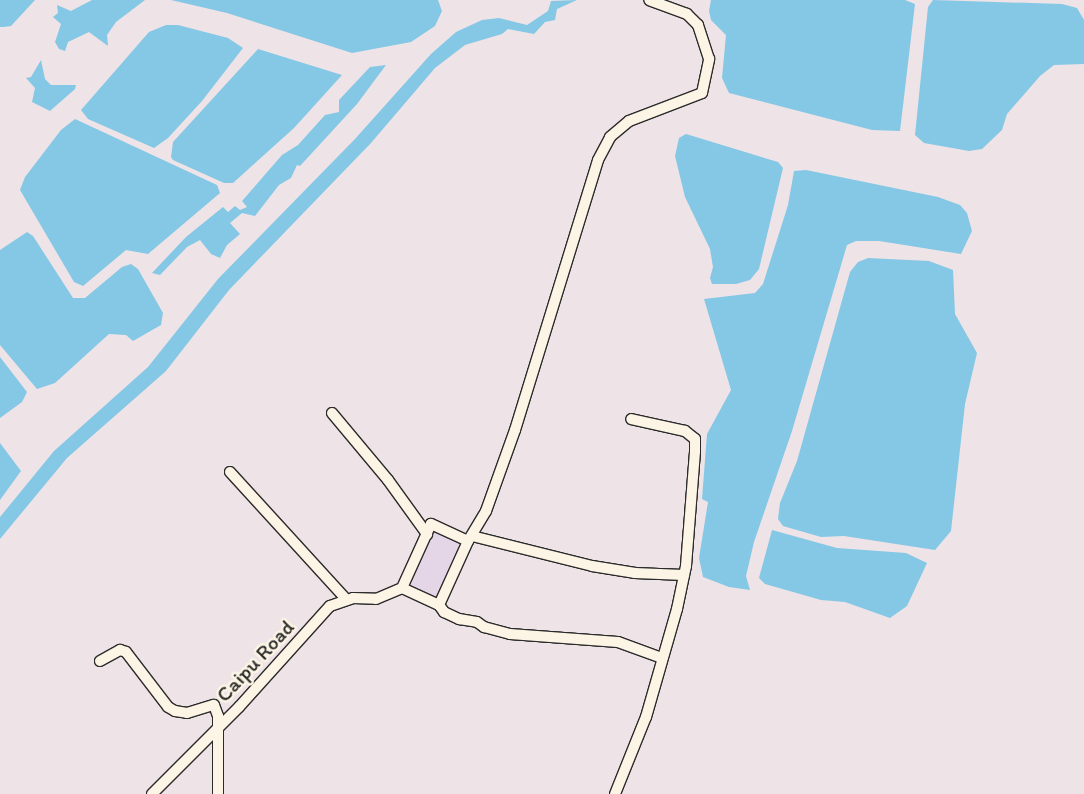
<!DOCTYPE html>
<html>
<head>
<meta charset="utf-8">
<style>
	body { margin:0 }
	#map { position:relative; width:1084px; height:794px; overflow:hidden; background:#eee3e6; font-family:Itim,sans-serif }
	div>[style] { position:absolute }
	.built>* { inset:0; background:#e4d6e7 }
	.water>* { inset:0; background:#84c8e6 }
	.roads { filter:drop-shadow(1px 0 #2b2b2b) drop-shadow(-1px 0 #2b2b2b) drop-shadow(0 1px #2b2b2b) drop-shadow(0 -1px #2b2b2b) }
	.minor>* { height:10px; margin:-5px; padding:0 5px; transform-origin:5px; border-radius:5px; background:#fcf5e5 }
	span { translate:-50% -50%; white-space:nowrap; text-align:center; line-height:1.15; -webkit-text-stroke:5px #fcf5e5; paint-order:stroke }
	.street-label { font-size:21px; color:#2b2b2b }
</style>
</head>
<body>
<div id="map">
	<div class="built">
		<i style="clip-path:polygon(431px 524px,468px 541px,439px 605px,402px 588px)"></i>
	</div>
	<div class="water">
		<i style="clip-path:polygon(0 0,35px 0,11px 26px,3px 27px,0 27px)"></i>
		<i style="clip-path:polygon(92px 0,145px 0,116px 22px,107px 35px,108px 46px,89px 32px,68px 42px,65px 51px,59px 49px,55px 42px,61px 24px,53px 17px,58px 13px,57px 5px,71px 11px)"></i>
		<i style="clip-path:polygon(171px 0,438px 0,442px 11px,435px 26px,411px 42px,352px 53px,227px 13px)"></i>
		<i style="clip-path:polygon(577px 0,557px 9px,555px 20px,545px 22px,534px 34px,508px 29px,502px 34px,465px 45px,435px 68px,371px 143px,229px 290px,166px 371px,67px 458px,0 539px,0 517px,54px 451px,148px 367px,218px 279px,355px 139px,431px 54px,456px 32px,482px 20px,499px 18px,527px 25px,548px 11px,551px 1px)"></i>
		<i style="clip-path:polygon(711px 0,905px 0,915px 4px,900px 131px,872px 130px,729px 93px,722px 78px,726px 35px,711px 20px,709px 11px)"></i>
		<i style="clip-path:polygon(933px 0,1062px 4px,1077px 8px,1084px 20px,1084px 64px,1054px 65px,1040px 76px,1007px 114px,1002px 130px,982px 149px,969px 151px,924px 143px,915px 135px,928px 7px)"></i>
		<i style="clip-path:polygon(166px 25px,178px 25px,228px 38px,243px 48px,202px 101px,168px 138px,154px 148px,88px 119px,81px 110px,149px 32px)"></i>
		<i style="clip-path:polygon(258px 49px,342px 75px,294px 128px,233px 183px,224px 183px,173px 160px,171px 157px,173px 142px)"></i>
		<i style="clip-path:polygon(41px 60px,45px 79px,51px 85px,76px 85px,75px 89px,50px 111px,32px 102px,35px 88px,26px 78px,31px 77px)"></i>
		<i style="clip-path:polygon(386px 65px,357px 104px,300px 166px,297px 165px,291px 178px,279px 185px,255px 216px,242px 213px,230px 223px,240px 234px,227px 245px,220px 258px,211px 254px,200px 240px,187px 247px,160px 275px,152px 273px,186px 237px,223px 207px,228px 212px,235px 206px,240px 210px,247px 207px,242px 201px,282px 155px,298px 145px,325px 115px,339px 112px,339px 100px,370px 67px)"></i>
		<i style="clip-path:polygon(75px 119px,217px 185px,220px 193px,148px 254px,126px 250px,83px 286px,74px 282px,20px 190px,25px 177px,61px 130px)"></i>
		<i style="clip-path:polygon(686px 134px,778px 162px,783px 168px,759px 269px,750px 280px,736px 284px,712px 284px,710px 278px,713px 267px,710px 249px,685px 197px,675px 156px,679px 138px)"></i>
		<i style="clip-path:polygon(806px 170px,938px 197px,960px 205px,967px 213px,972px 231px,961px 254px,879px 241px,856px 241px,847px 245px,792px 431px,754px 542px,746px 576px,750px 590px,729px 587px,703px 577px,699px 558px,708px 502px,702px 499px,707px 434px,731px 390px,704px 299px,755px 293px,763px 284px,788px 205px,794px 171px)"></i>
		<i style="clip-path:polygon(27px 232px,33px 236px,73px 298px,85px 298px,122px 267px,131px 264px,138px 269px,163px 313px,161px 325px,133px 341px,126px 335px,109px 334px,55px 383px,37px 389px,0 345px,0 250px)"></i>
		<i style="clip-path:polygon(868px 258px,929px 261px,953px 270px,955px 314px,977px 353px,965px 404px,951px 531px,935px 550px,844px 536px,821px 537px,783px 526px,778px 519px,780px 503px,797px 461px,850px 272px,858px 262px)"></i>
		<i style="clip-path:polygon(0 357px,27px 392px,22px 402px,0 418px)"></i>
		<i style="clip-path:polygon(0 443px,21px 471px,0 500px)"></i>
		<i style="clip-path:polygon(772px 530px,837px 548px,906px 553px,927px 563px,907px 606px,890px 618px,845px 602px,821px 600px,765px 584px,759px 578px)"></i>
	</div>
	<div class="roads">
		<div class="minor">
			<i style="left:332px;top:413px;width:87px;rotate:50.1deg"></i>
			<i style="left:388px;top:480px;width:67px;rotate:54.2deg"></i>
			<i style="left:230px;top:472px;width:173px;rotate:47.6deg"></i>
			<i style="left:472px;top:536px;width:124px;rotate:14deg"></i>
			<i style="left:592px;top:566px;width:44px;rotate:9.2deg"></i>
			<i style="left:635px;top:573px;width:49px;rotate:2.3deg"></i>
			<i style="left:468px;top:541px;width:35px;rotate:-59deg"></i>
			<i style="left:486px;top:511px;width:86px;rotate:-70.3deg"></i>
			<i style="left:515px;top:430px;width:282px;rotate:-72.9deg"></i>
			<i style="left:598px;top:160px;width:26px;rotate:-62deg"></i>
			<i style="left:610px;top:137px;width:25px;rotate:-40deg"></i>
			<i style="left:629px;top:121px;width:78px;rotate:-21deg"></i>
			<i style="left:702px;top:93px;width:35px;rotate:-78deg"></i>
			<i style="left:709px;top:59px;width:36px;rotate:-108deg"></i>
			<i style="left:698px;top:25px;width:16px;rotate:-135deg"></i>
			<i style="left:687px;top:14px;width:40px;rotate:-159.8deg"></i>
			<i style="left:439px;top:605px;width:70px;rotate:-65.6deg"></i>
			<i style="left:468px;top:541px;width:41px;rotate:-155.3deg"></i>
			<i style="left:431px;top:524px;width:70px;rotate:114.4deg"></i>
			<i style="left:402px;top:588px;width:41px;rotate:24.7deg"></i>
			<i style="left:439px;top:605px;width:9px;rotate:54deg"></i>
			<i style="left:444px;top:612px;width:17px;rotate:25deg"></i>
			<i style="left:459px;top:619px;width:18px;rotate:9deg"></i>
			<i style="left:477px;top:622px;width:9px;rotate:36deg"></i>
			<i style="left:484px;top:627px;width:27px;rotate:15deg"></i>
			<i style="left:510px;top:634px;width:108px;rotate:4.2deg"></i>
			<i style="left:618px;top:642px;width:47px;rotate:20deg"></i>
			<i style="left:100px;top:661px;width:23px;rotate:-29deg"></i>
			<i style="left:120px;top:650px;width:6px;rotate:18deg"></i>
			<i style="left:126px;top:652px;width:69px;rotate:52.6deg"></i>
			<i style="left:168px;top:707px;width:8px;rotate:30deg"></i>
			<i style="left:175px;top:711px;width:12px;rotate:9deg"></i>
			<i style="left:187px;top:713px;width:28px;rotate:-17deg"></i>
			<i style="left:214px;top:705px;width:12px;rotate:70deg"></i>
			<i style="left:218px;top:716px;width:78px;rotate:90deg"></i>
			<i style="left:152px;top:794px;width:123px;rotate:-45deg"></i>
			<i style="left:239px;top:707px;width:136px;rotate:-48deg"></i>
			<i style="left:330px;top:606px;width:24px;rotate:-19deg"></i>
			<i style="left:353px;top:598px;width:23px;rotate:2deg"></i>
			<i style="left:376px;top:599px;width:28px;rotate:-23deg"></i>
			<i style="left:615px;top:794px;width:83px;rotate:-68.1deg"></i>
			<i style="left:646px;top:717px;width:112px;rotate:-74deg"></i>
			<i style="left:677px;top:609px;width:44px;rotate:-78.2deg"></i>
			<i style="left:686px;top:566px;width:115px;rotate:-85.5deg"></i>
			<i style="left:695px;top:451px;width:12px;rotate:-90deg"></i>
			<i style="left:695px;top:439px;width:13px;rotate:-141deg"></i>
			<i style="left:685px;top:431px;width:55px;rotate:-167.5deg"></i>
		</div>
	</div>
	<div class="street-label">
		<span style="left:255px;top:661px;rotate:-47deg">Caipu Road</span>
	</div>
</div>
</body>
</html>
